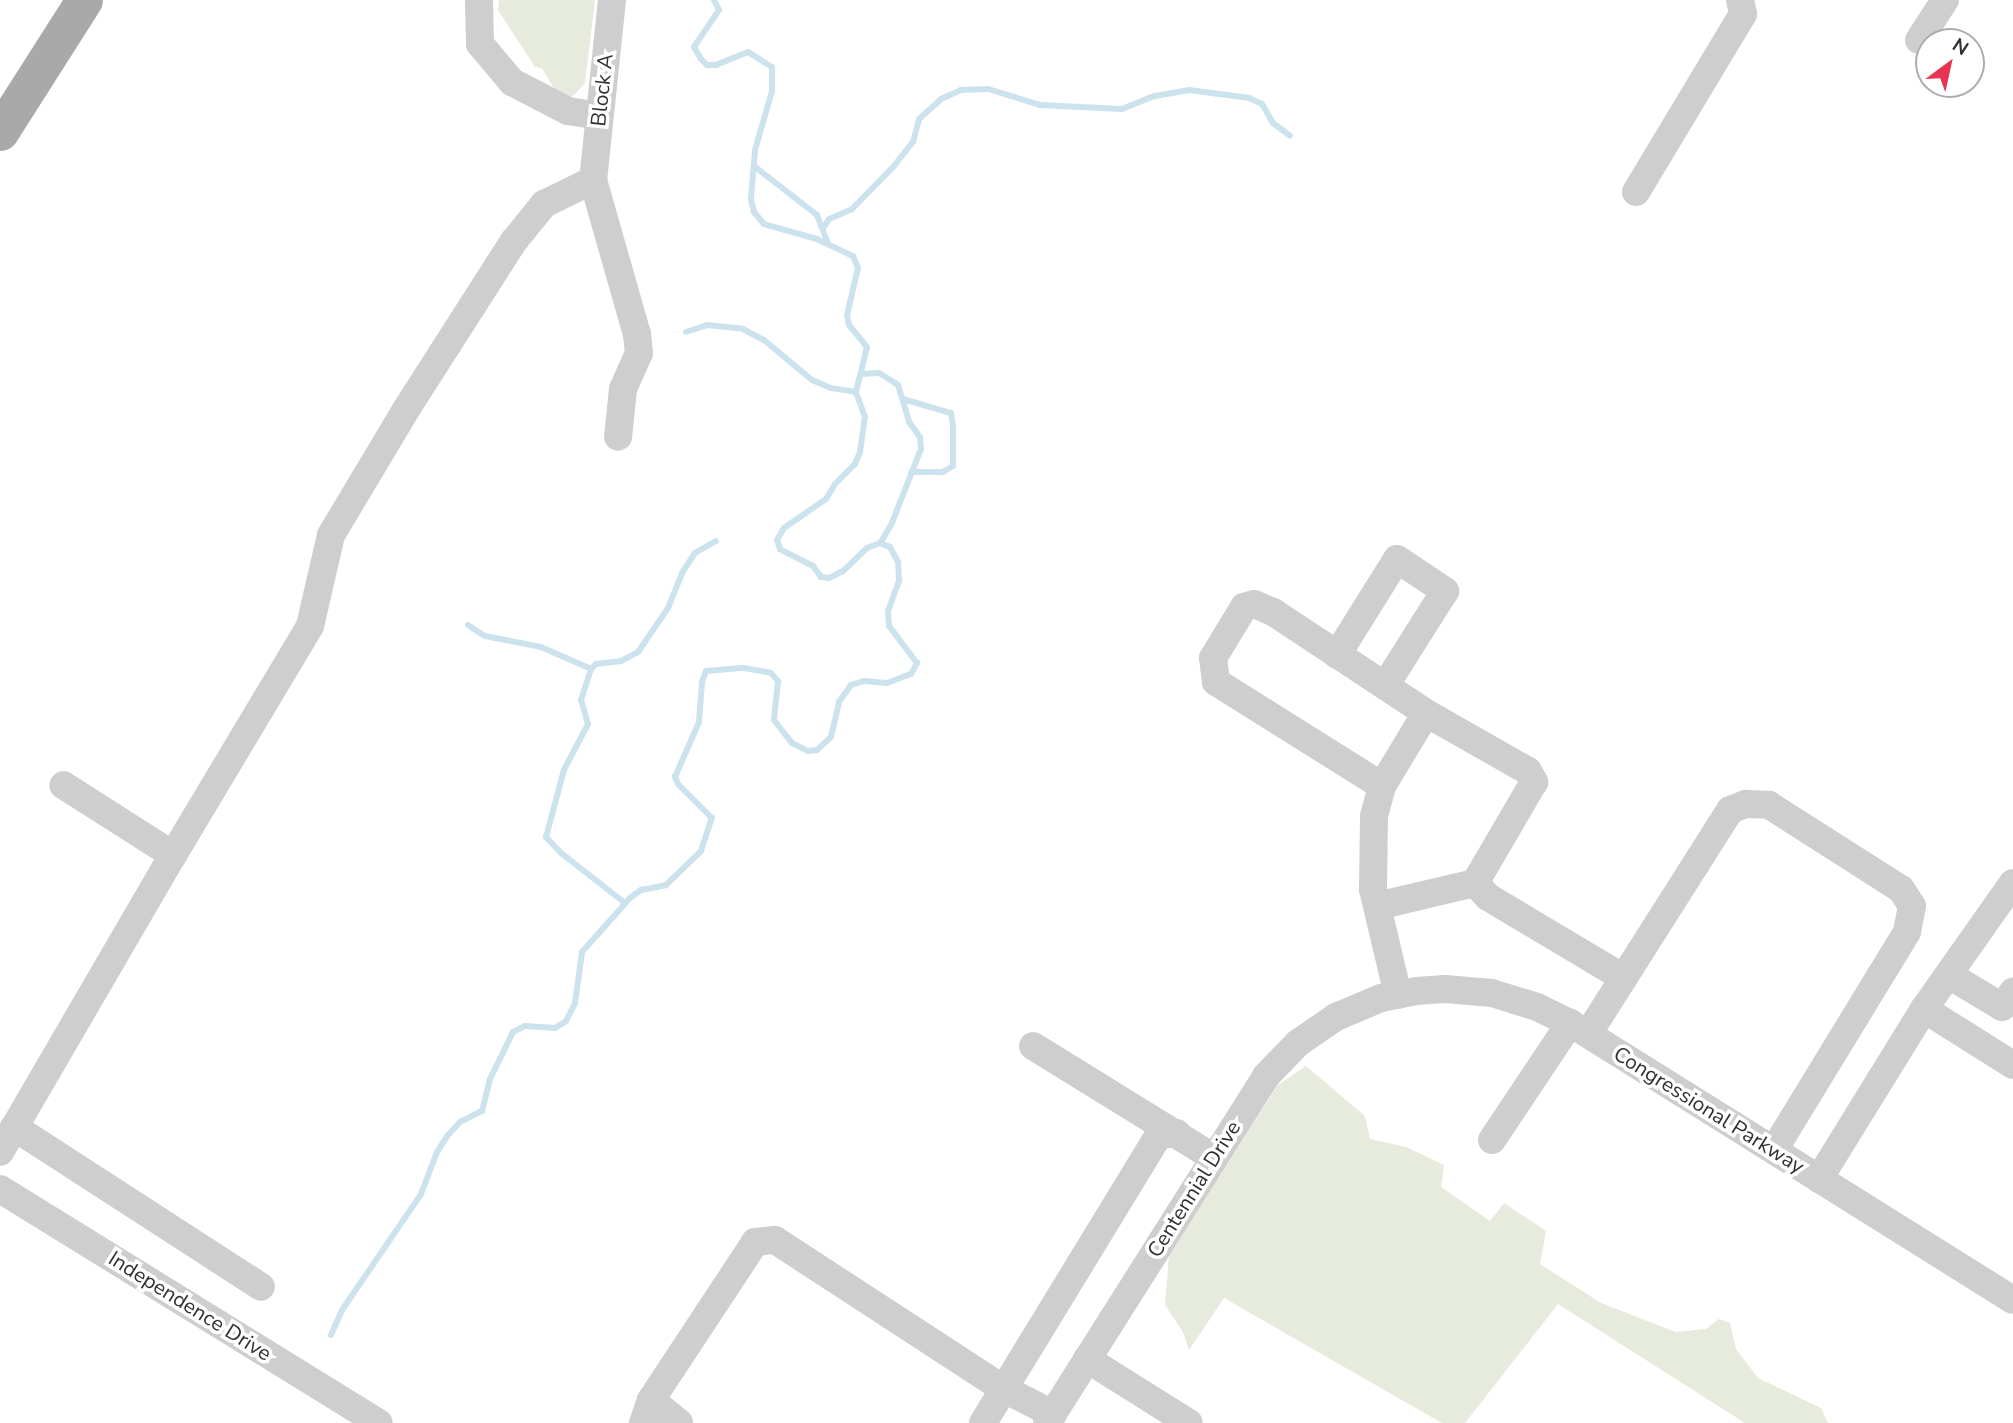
<!DOCTYPE html>
<html>
<head>
<meta charset="utf-8">
<style>
	body { margin:0 }
	#map { position:relative; width:2013px; height:1423px; overflow:hidden; background:#fff; font-family:"Nunito Sans",sans-serif }
	div>[style] { position:absolute }
	.green>* { inset:0; background:#e6ebdd }
	.stream>* { height:6px; margin:-3px; padding:0 3px; transform-origin:3px; border-radius:3px; background:#cce3ee }
	.minor>* { height:28px; margin:-14px; padding:0 14px; transform-origin:14px; border-radius:14px; background:#cecece }
	.major>* { height:37px; margin:-18.5px; padding:0 18.5px; transform-origin:18.5px; border-radius:18.5px; background:#a9a9a9 }
	span { translate:-50% -50%; white-space:nowrap; text-align:center; line-height:1.15; -webkit-text-stroke:7px #fff; paint-order:stroke }
	.street-label { font-size:21px; color:#313131 }
	.north { position:absolute; left:1915px; top:28px; width:70px; height:70px; box-sizing:border-box; background:#fff; border:2px solid #adadad; border-radius:50%; rotate:33deg; font-size:19px; font-weight:700; line-height:28px; text-align:center; color:#313131 }
	.north::after { content:''; display:block; margin:auto; width:24px; height:32px; background:#e83451; clip-path:polygon(50% 0,100% 100%,50% 72%,0 100%) }
</style>
</head>
<body>
<div id="map">
	<div class="green">
		<i style="clip-path:polygon(499px 0,595px 0,585px 83px,575px 94px,569px 98px,556px 92px,542px 68px,535px 67px,498px 10px)"></i>
		<i style="clip-path:polygon(1306px 1066px,1365px 1116px,1370px 1139px,1406px 1147px,1444px 1165px,1441px 1187px,1490px 1221px,1504px 1203px,1546px 1231px,1540px 1264px,1601px 1303px,1676px 1332px,1706px 1329px,1719px 1319px,1730px 1323px,1736px 1349px,1758px 1378px,1821px 1408px,1828px 1423px,1745px 1423px,1558px 1304px,1465px 1423px,1442px 1423px,1224px 1298px,1189px 1350px,1183px 1332px,1165px 1305px,1169px 1256px,1278px 1085px)"></i>
	</div>
	<div class="stream">
		<i style="left:754px;top:166px;width:80px;rotate:37.9deg"></i>
		<i style="left:817px;top:215px;width:30px;rotate:69deg"></i>
		<i style="left:824px;top:227px;width:9px;rotate:-58deg"></i>
		<i style="left:829px;top:219px;width:25px;rotate:-23deg"></i>
		<i style="left:852px;top:209px;width:60px;rotate:-45.7deg"></i>
		<i style="left:894px;top:166px;width:31px;rotate:-52deg"></i>
		<i style="left:913px;top:142px;width:24px;rotate:-75deg"></i>
		<i style="left:919px;top:119px;width:30px;rotate:-42deg"></i>
		<i style="left:941px;top:99px;width:22px;rotate:-24deg"></i>
		<i style="left:961px;top:90px;width:27px;rotate:-2deg"></i>
		<i style="left:988px;top:89px;width:54px;rotate:17.1deg"></i>
		<i style="left:1040px;top:105px;width:82px;rotate:2.8deg"></i>
		<i style="left:1122px;top:109px;width:35px;rotate:-22deg"></i>
		<i style="left:1155px;top:96px;width:35px;rotate:-10deg"></i>
		<i style="left:1189px;top:90px;width:61px;rotate:7.6deg"></i>
		<i style="left:1249px;top:98px;width:14px;rotate:25deg"></i>
		<i style="left:1262px;top:104px;width:22px;rotate:60deg"></i>
		<i style="left:1273px;top:123px;width:21px;rotate:37deg"></i>
		<i style="left:686px;top:332px;width:22px;rotate:-18deg"></i>
		<i style="left:707px;top:325px;width:36px;rotate:6deg"></i>
		<i style="left:743px;top:329px;width:24px;rotate:28deg"></i>
		<i style="left:764px;top:340px;width:62px;rotate:39.8deg"></i>
		<i style="left:812px;top:380px;width:21px;rotate:23deg"></i>
		<i style="left:831px;top:388px;width:25px;rotate:9deg"></i>
		<i style="left:862px;top:374px;width:17px;rotate:-3deg"></i>
		<i style="left:879px;top:373px;width:22px;rotate:32deg"></i>
		<i style="left:898px;top:385px;width:39px;rotate:73deg"></i>
		<i style="left:909px;top:422px;width:19px;rotate:54deg"></i>
		<i style="left:920px;top:437px;width:12px;rotate:85deg"></i>
		<i style="left:921px;top:449px;width:82px;rotate:111.5deg"></i>
		<i style="left:891px;top:525px;width:21px;rotate:121deg"></i>
		<i style="left:903px;top:399px;width:50px;rotate:16.3deg"></i>
		<i style="left:951px;top:413px;width:13px;rotate:81deg"></i>
		<i style="left:953px;top:426px;width:40px;rotate:90deg"></i>
		<i style="left:953px;top:466px;width:12px;rotate:149deg"></i>
		<i style="left:943px;top:472px;width:32px;rotate:180deg"></i>
		<i style="left:468px;top:625px;width:20px;rotate:33deg"></i>
		<i style="left:485px;top:636px;width:57px;rotate:11.1deg"></i>
		<i style="left:541px;top:647px;width:55px;rotate:23.7deg"></i>
		<i style="left:625px;top:903px;width:81px;rotate:-142deg"></i>
		<i style="left:561px;top:853px;width:22px;rotate:-133deg"></i>
		<i style="left:546px;top:837px;width:69px;rotate:-75deg"></i>
		<i style="left:564px;top:770px;width:52px;rotate:-62.4deg"></i>
		<i style="left:588px;top:724px;width:25px;rotate:-106deg"></i>
		<i style="left:581px;top:700px;width:33px;rotate:-72deg"></i>
		<i style="left:591px;top:669px;width:7px;rotate:-45deg"></i>
		<i style="left:596px;top:664px;width:25px;rotate:-7deg"></i>
		<i style="left:621px;top:661px;width:19px;rotate:-28deg"></i>
		<i style="left:638px;top:652px;width:53px;rotate:-55.7deg"></i>
		<i style="left:668px;top:608px;width:38px;rotate:-68deg"></i>
		<i style="left:682px;top:573px;width:24px;rotate:-57deg"></i>
		<i style="left:695px;top:553px;width:24px;rotate:-30deg"></i>
		<i style="left:331px;top:1335px;width:27px;rotate:-66deg"></i>
		<i style="left:342px;top:1310px;width:140px;rotate:-55.7deg"></i>
		<i style="left:421px;top:1194px;width:45px;rotate:-69.1deg"></i>
		<i style="left:437px;top:1152px;width:20px;rotate:-57deg"></i>
		<i style="left:448px;top:1135px;width:18px;rotate:-47deg"></i>
		<i style="left:460px;top:1122px;width:25px;rotate:-27deg"></i>
		<i style="left:482px;top:1111px;width:33px;rotate:-76deg"></i>
		<i style="left:490px;top:1079px;width:52px;rotate:-63.9deg"></i>
		<i style="left:513px;top:1032px;width:13px;rotate:-27deg"></i>
		<i style="left:525px;top:1026px;width:30px;rotate:4deg"></i>
		<i style="left:555px;top:1028px;width:13px;rotate:-32deg"></i>
		<i style="left:566px;top:1021px;width:20px;rotate:-63deg"></i>
		<i style="left:575px;top:1003px;width:51px;rotate:-82.2deg"></i>
		<i style="left:582px;top:952px;width:72px;rotate:-48.4deg"></i>
		<i style="left:630px;top:898px;width:14px;rotate:-36deg"></i>
		<i style="left:641px;top:890px;width:25px;rotate:-11deg"></i>
		<i style="left:666px;top:885px;width:49px;rotate:-44.2deg"></i>
		<i style="left:701px;top:851px;width:35px;rotate:-72deg"></i>
		<i style="left:712px;top:818px;width:48px;rotate:-135deg"></i>
		<i style="left:678px;top:784px;width:8px;rotate:-113deg"></i>
		<i style="left:675px;top:777px;width:60px;rotate:-66.4deg"></i>
		<i style="left:699px;top:722px;width:40px;rotate:-85.7deg"></i>
		<i style="left:702px;top:682px;width:12px;rotate:-70deg"></i>
		<i style="left:706px;top:671px;width:38px;rotate:-5deg"></i>
		<i style="left:744px;top:668px;width:27px;rotate:10deg"></i>
		<i style="left:771px;top:673px;width:11px;rotate:49deg"></i>
		<i style="left:778px;top:681px;width:39px;rotate:96deg"></i>
		<i style="left:774px;top:720px;width:29px;rotate:52deg"></i>
		<i style="left:792px;top:743px;width:18px;rotate:27deg"></i>
		<i style="left:808px;top:751px;width:9px;rotate:-6deg"></i>
		<i style="left:817px;top:750px;width:19px;rotate:-43deg"></i>
		<i style="left:831px;top:737px;width:36px;rotate:-77deg"></i>
		<i style="left:839px;top:702px;width:21px;rotate:-55deg"></i>
		<i style="left:851px;top:685px;width:14px;rotate:-17deg"></i>
		<i style="left:864px;top:681px;width:23px;rotate:5deg"></i>
		<i style="left:887px;top:683px;width:26px;rotate:-21deg"></i>
		<i style="left:911px;top:674px;width:13px;rotate:-61deg"></i>
		<i style="left:917px;top:663px;width:46px;rotate:-127.1deg"></i>
		<i style="left:889px;top:626px;width:15px;rotate:-94deg"></i>
		<i style="left:888px;top:611px;width:33px;rotate:-70deg"></i>
		<i style="left:899px;top:580px;width:18px;rotate:-93deg"></i>
		<i style="left:898px;top:562px;width:17px;rotate:-118deg"></i>
		<i style="left:890px;top:547px;width:11px;rotate:-158deg"></i>
		<i style="left:880px;top:543px;width:14px;rotate:159deg"></i>
		<i style="left:867px;top:548px;width:33px;rotate:136deg"></i>
		<i style="left:843px;top:571px;width:16px;rotate:153deg"></i>
		<i style="left:829px;top:578px;width:8px;rotate:-173deg"></i>
		<i style="left:821px;top:577px;width:14px;rotate:-126deg"></i>
		<i style="left:813px;top:566px;width:37px;rotate:-153deg"></i>
		<i style="left:780px;top:549px;width:9px;rotate:-108deg"></i>
		<i style="left:777px;top:540px;width:14px;rotate:-60deg"></i>
		<i style="left:784px;top:528px;width:51px;rotate:-34.6deg"></i>
		<i style="left:826px;top:499px;width:17px;rotate:-59deg"></i>
		<i style="left:835px;top:484px;width:28px;rotate:-45deg"></i>
		<i style="left:855px;top:464px;width:13px;rotate:-67deg"></i>
		<i style="left:860px;top:452px;width:35px;rotate:-82deg"></i>
		<i style="left:865px;top:417px;width:27px;rotate:-110deg"></i>
		<i style="left:856px;top:392px;width:46px;rotate:-76.3deg"></i>
		<i style="left:867px;top:347px;width:28px;rotate:-129deg"></i>
		<i style="left:849px;top:325px;width:10px;rotate:-101deg"></i>
		<i style="left:847px;top:315px;width:48px;rotate:-76.8deg"></i>
		<i style="left:858px;top:268px;width:13px;rotate:-113deg"></i>
		<i style="left:853px;top:256px;width:40px;rotate:-155deg"></i>
		<i style="left:817px;top:239px;width:55px;rotate:-164.2deg"></i>
		<i style="left:764px;top:224px;width:16px;rotate:-130deg"></i>
		<i style="left:754px;top:212px;width:13px;rotate:-103deg"></i>
		<i style="left:751px;top:199px;width:49px;rotate:-85.3deg"></i>
		<i style="left:755px;top:150px;width:61px;rotate:-73.9deg"></i>
		<i style="left:772px;top:91px;width:24px;rotate:-90deg"></i>
		<i style="left:772px;top:67px;width:28px;rotate:-148deg"></i>
		<i style="left:748px;top:52px;width:35px;rotate:158deg"></i>
		<i style="left:716px;top:65px;width:9px;rotate:180deg"></i>
		<i style="left:707px;top:65px;width:8px;rotate:-135deg"></i>
		<i style="left:701px;top:59px;width:14px;rotate:-120deg"></i>
		<i style="left:694px;top:47px;width:45px;rotate:-56deg"></i>
		<i style="left:719px;top:10px;width:11px;rotate:-117deg"></i>
	</div>
	<div class="minor">
		<i style="left:479px;top:0;width:44px;rotate:88.7deg"></i>
		<i style="left:480px;top:44px;width:50px;rotate:49.9deg"></i>
		<i style="left:512px;top:82px;width:63px;rotate:27.4deg"></i>
		<i style="left:568px;top:111px;width:31px;rotate:9deg"></i>
		<i style="left:612px;top:0;width:181px;rotate:96deg"></i>
		<i style="left:593px;top:180px;width:160px;rotate:74.1deg"></i>
		<i style="left:637px;top:334px;width:19px;rotate:84deg"></i>
		<i style="left:639px;top:353px;width:39px;rotate:114deg"></i>
		<i style="left:623px;top:389px;width:48px;rotate:95.9deg"></i>
		<i style="left:1919px;top:40px;width:48px;rotate:-57deg"></i>
		<i style="left:1636px;top:192px;width:208px;rotate:-59deg"></i>
		<i style="left:1743px;top:14px;width:14px;rotate:-102deg"></i>
		<i style="left:1337px;top:655px;width:113px;rotate:-58deg"></i>
		<i style="left:1397px;top:559px;width:58px;rotate:33.7deg"></i>
		<i style="left:1445px;top:591px;width:112px;rotate:122.3deg"></i>
		<i style="left:1382px;top:786px;width:196px;rotate:-147.9deg"></i>
		<i style="left:1216px;top:682px;width:24px;rotate:-97deg"></i>
		<i style="left:1213px;top:658px;width:60px;rotate:-58.7deg"></i>
		<i style="left:1244px;top:607px;width:10px;rotate:-17deg"></i>
		<i style="left:1254px;top:604px;width:21px;rotate:23deg"></i>
		<i style="left:1273px;top:612px;width:183px;rotate:33.4deg"></i>
		<i style="left:173px;top:855px;width:267px;rotate:-59.1deg"></i>
		<i style="left:310px;top:626px;width:93px;rotate:-77deg"></i>
		<i style="left:331px;top:535px;width:148px;rotate:-59.1deg"></i>
		<i style="left:407px;top:408px;width:198px;rotate:-57.4deg"></i>
		<i style="left:514px;top:241px;width:48px;rotate:-51deg"></i>
		<i style="left:544px;top:204px;width:55px;rotate:-26.1deg"></i>
		<i style="left:1377px;top:906px;width:101px;rotate:-13.2deg"></i>
		<i style="left:1949px;top:975px;width:62px;rotate:31.1deg"></i>
		<i style="left:2002px;top:1007px;width:19px;rotate:-54deg"></i>
		<i style="left:1398px;top:995px;width:109px;rotate:-103.3deg"></i>
		<i style="left:1373px;top:889px;width:73px;rotate:-89.2deg"></i>
		<i style="left:1374px;top:816px;width:31px;rotate:-75deg"></i>
		<i style="left:1382px;top:786px;width:85px;rotate:-58.9deg"></i>
		<i style="left:1426px;top:713px;width:117px;rotate:29.6deg"></i>
		<i style="left:1528px;top:771px;width:13px;rotate:61deg"></i>
		<i style="left:1534px;top:782px;width:117px;rotate:120.3deg"></i>
		<i style="left:1475px;top:883px;width:19px;rotate:47deg"></i>
		<i style="left:1488px;top:897px;width:158px;rotate:30.8deg"></i>
		<i style="left:1924px;top:1009px;width:154px;rotate:-54.8deg"></i>
		<i style="left:1588px;top:1034px;width:265px;rotate:-57.6deg"></i>
		<i style="left:1730px;top:810px;width:17px;rotate:-21deg"></i>
		<i style="left:1746px;top:804px;width:23px;rotate:2deg"></i>
		<i style="left:1769px;top:805px;width:156px;rotate:32.5deg"></i>
		<i style="left:1901px;top:889px;width:20px;rotate:57deg"></i>
		<i style="left:1912px;top:906px;width:26px;rotate:101deg"></i>
		<i style="left:1907px;top:932px;width:255px;rotate:121.4deg"></i>
		<i style="left:1033px;top:1046px;width:213px;rotate:31.7deg"></i>
		<i style="left:14px;top:1127px;width:294px;rotate:32.9deg"></i>
		<i style="left:1492px;top:1140px;width:141px;rotate:-56.3deg"></i>
		<i style="left:0;top:1152px;width:344px;rotate:-59.8deg"></i>
		<i style="left:173px;top:855px;width:130px;rotate:-147.5deg"></i>
		<i style="left:1819px;top:1179px;width:200px;rotate:-58.3deg"></i>
		<i style="left:1924px;top:1009px;width:105px;rotate:32.2deg"></i>
		<i style="left:0;top:1189px;width:445px;rotate:31.7deg"></i>
		<i style="left:1087px;top:1359px;width:120px;rotate:32.1deg"></i>
		<i style="left:651px;top:1400px;width:36px;rotate:39deg"></i>
		<i style="left:643px;top:1423px;width:24px;rotate:-71deg"></i>
		<i style="left:651px;top:1400px;width:189px;rotate:-56.6deg"></i>
		<i style="left:755px;top:1242px;width:20px;rotate:-6deg"></i>
		<i style="left:775px;top:1240px;width:273px;rotate:33.1deg"></i>
		<i style="left:1004px;top:1389px;width:55px;rotate:27deg"></i>
		<i style="left:983px;top:1423px;width:338px;rotate:-58.6deg"></i>
		<i style="left:1159px;top:1135px;width:18px;rotate:-6deg"></i>
		<i style="left:1047px;top:1423px;width:410px;rotate:-57.7deg"></i>
		<i style="left:1266px;top:1076px;width:46px;rotate:-45.9deg"></i>
		<i style="left:1298px;top:1043px;width:46px;rotate:-34.4deg"></i>
		<i style="left:1336px;top:1017px;width:49px;rotate:-22.9deg"></i>
		<i style="left:1381px;top:998px;width:36px;rotate:-11deg"></i>
		<i style="left:1416px;top:991px;width:29px;rotate:-4deg"></i>
		<i style="left:1445px;top:989px;width:47px;rotate:4.9deg"></i>
		<i style="left:1492px;top:993px;width:47px;rotate:17.3deg"></i>
		<i style="left:1537px;top:1007px;width:37px;rotate:26deg"></i>
		<i style="left:1570px;top:1023px;width:522px;rotate:32.02deg"></i>
	</div>
	<div class="major">
		<i style="left:0;top:132px;width:156px;rotate:-57.5deg"></i>
	</div>
	<div class="street-label">
		<span style="left:602px;top:90px;rotate:-84deg">Block A</span>
		<span style="left:1709px;top:1110px;rotate:32deg">Congressional Parkway</span>
		<span style="left:1194px;top:1189px;rotate:-58deg">Centennial Drive</span>
		<span style="left:190px;top:1306px;rotate:32deg">Independence Drive</span>
	</div>
	<div class="north">N</div>
</div>
</body>
</html>
